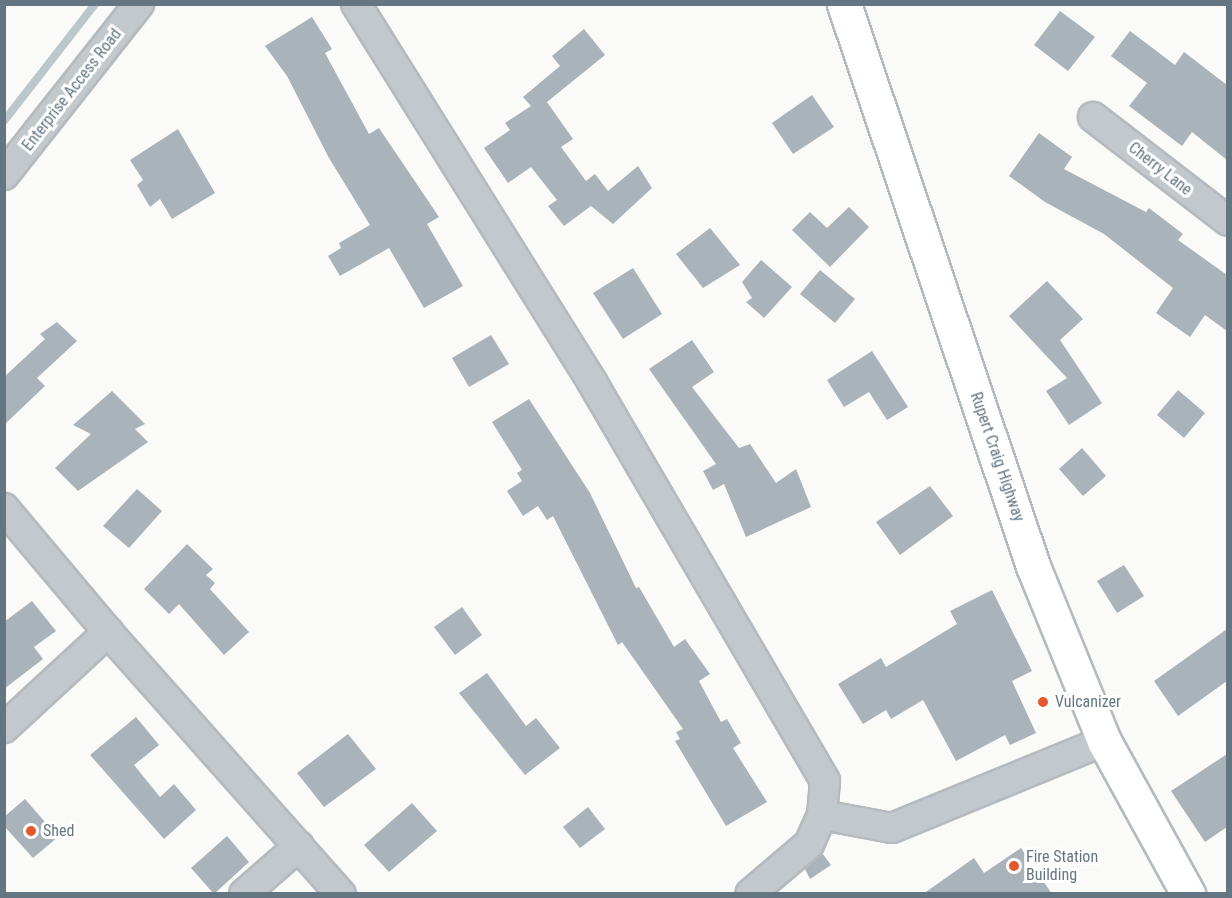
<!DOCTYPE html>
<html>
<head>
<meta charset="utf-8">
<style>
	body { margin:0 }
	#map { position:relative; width:1232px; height:898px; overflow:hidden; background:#fafaf8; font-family:"Roboto Condensed",sans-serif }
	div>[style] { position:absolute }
	.stream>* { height:8px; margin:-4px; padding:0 4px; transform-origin:4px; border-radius:4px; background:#bbc7cb }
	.building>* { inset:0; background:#aab3b9 }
	.roads { filter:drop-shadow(2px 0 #b5babe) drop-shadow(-2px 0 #b5babe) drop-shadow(0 2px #b5babe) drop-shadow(0 -2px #b5babe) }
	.street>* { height:28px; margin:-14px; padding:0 14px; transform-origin:14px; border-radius:14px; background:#c3c8cc }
	.primary>* { height:33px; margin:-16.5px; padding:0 16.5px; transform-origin:16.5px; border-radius:16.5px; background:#fff }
	.dots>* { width:16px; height:16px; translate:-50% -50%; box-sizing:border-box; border:3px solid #fff; border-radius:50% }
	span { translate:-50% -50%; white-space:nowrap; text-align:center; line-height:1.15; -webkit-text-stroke:6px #fff; paint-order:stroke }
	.street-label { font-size:16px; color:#657683 }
	.poi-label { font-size:16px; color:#657683 }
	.left { translate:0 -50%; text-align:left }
	.frame { position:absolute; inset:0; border:6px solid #657683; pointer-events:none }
</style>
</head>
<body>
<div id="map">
	<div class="stream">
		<i style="left:4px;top:121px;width:148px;rotate:-52.1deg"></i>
	</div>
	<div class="building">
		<i style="clip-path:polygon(1060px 11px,1095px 37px,1068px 71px,1034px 45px)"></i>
		<i style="clip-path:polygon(312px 17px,332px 49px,325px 53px,369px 134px,379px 128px,439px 217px,427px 224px,463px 286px,424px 308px,389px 248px,340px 276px,328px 256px,341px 248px,339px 243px,370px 225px,329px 158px,287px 76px,265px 46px)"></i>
		<i style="clip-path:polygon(584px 29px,605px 55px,547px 102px,573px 139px,561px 147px,586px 181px,595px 174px,608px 191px,638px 166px,652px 188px,613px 224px,591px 206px,564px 226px,548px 206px,557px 200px,531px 167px,508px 183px,484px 148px,510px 130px,505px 123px,531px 106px,523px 97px,560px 66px,552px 56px)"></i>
		<i style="clip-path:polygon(1130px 31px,1175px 65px,1184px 52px,1227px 85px,1227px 160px,1192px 132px,1182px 146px,1129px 106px,1147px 83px,1111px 56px)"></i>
		<i style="clip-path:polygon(812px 95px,834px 127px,793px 154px,772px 123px)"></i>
		<i style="clip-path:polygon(178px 129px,215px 193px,172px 219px,160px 199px,150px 207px,137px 185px,143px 180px,130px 160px)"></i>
		<i style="clip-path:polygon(1039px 133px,1072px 157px,1064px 169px,1146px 212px,1149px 208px,1183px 234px,1178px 240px,1227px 275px,1227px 331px,1205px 315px,1190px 337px,1156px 313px,1173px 288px,1104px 234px,1045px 202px,1009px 176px)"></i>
		<i style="clip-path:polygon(849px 207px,869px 227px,830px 267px,792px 230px,810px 212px,827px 228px)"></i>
		<i style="clip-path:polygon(710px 228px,740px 265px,703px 288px,676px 254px)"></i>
		<i style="clip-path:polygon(761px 260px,792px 287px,764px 318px,746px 302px,752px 298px,742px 282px)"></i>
		<i style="clip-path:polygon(633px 268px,662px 314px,623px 339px,593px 293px)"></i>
		<i style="clip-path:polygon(820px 270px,855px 299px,835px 323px,800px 294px)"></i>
		<i style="clip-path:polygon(1047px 281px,1083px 319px,1060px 340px,1102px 403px,1069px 425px,1046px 391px,1067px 378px,1009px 316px)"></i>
		<i style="clip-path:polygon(57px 322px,77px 341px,37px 378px,45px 386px,4px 425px,4px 377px,45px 339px,40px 334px)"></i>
		<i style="clip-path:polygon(491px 335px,509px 364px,469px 387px,452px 358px)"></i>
		<i style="clip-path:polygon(692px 340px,714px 372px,692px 387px,739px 448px,750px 444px,776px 483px,796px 469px,811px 507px,746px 537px,724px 484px,713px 490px,703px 471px,716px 464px,649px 369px)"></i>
		<i style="clip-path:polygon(872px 351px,908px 407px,887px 420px,869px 392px,844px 407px,827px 380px)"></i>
		<i style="clip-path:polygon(1178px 390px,1205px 413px,1184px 438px,1157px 415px)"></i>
		<i style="clip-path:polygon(112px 391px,145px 424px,135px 429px,148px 442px,78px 491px,55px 468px,91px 434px,73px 425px)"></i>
		<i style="clip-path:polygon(529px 399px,590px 493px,636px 588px,639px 587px,674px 647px,685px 639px,710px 674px,699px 681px,721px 722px,727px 719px,741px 743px,733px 748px,767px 802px,726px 826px,675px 741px,680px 739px,676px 732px,683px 729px,622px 642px,618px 645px,553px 516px,547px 520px,538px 506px,523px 516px,507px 491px,522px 481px,517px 473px,522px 470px,492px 422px)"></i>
		<i style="clip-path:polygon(1082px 448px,1106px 476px,1083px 496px,1059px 469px)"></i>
		<i style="clip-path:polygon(930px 486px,953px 516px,900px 555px,876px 522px)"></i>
		<i style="clip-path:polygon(137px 489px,162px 511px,129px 548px,103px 526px)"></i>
		<i style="clip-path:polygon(187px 544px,213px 569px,206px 575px,215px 583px,210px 589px,249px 632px,224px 655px,179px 604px,169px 614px,144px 589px)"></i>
		<i style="clip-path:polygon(1124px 565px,1144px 596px,1117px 613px,1097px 581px)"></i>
		<i style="clip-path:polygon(992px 590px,1032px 671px,1012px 681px,1036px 733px,1010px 745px,1005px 735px,956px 761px,923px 700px,891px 719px,886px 710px,863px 724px,838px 684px,881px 658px,886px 667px,957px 624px,950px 611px)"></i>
		<i style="clip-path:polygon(32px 601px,56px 631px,34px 647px,43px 659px,4px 689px,4px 622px)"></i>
		<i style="clip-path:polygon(462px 607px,482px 635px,455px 655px,434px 627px)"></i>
		<i style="clip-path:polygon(1227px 629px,1227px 681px,1178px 716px,1154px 681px)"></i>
		<i style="clip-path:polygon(487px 673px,526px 726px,536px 718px,560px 748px,525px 775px,459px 693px)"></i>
		<i style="clip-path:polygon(136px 717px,159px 745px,134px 765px,160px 797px,174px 784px,196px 810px,164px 839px,90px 755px)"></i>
		<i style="clip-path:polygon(348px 734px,376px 769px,324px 807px,297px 773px)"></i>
		<i style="clip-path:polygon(1227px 754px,1227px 827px,1205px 842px,1171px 791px)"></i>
		<i style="clip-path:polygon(25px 799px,58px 837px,33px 858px,4px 826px,4px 817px)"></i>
		<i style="clip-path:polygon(412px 803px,437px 831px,389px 872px,364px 845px)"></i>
		<i style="clip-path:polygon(588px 807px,605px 829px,580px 848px,563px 827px)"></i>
		<i style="clip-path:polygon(227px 836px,249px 862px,214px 894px,191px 868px)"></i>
		<i style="clip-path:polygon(1021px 848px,1052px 894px,923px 894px,974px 858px,984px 873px)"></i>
		<i style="clip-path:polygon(822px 853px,831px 865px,810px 879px,805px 869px)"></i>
	</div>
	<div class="roads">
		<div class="street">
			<i style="left:356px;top:4px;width:446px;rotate:58deg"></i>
			<i style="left:592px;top:382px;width:462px;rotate:59.7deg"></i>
			<i style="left:825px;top:781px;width:34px;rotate:95deg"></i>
			<i style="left:822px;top:815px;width:32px;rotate:114deg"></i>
			<i style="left:809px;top:844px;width:77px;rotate:139.7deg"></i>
			<i style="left:1093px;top:117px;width:170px;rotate:37.6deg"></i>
			<i style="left:4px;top:175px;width:218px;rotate:-51.7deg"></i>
			<i style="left:4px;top:508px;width:162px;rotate:50deg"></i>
			<i style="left:108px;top:632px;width:351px;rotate:48.4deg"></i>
			<i style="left:4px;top:728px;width:142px;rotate:-42.7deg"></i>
			<i style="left:822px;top:815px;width:71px;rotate:10.5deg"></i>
			<i style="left:892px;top:828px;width:229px;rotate:-22.3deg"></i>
			<i style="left:244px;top:894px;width:73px;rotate:-41.1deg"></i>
		</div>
		<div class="primary">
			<i style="left:844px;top:4px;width:593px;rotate:71.41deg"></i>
			<i style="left:1033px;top:566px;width:189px;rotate:67.9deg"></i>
			<i style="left:1104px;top:741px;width:175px;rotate:61.2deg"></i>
		</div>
	</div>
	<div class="dots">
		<i style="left:1043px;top:702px;background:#e4572e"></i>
		<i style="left:31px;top:831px;background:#e4572e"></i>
		<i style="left:1014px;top:866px;background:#e4572e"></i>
	</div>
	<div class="street-label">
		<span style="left:72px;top:90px;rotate:-52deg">Enterprise Access Road</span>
		<span style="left:1160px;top:169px;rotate:38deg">Cherry Lane</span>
		<span style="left:997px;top:457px;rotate:71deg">Rupert Craig Highway</span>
	</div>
	<div class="poi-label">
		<span class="left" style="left:1055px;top:702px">Vulcanizer</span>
		<span class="left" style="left:43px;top:831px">Shed</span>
		<span class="left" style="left:1026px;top:866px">Fire Station<br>Building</span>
	</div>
	<div class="frame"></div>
</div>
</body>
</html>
